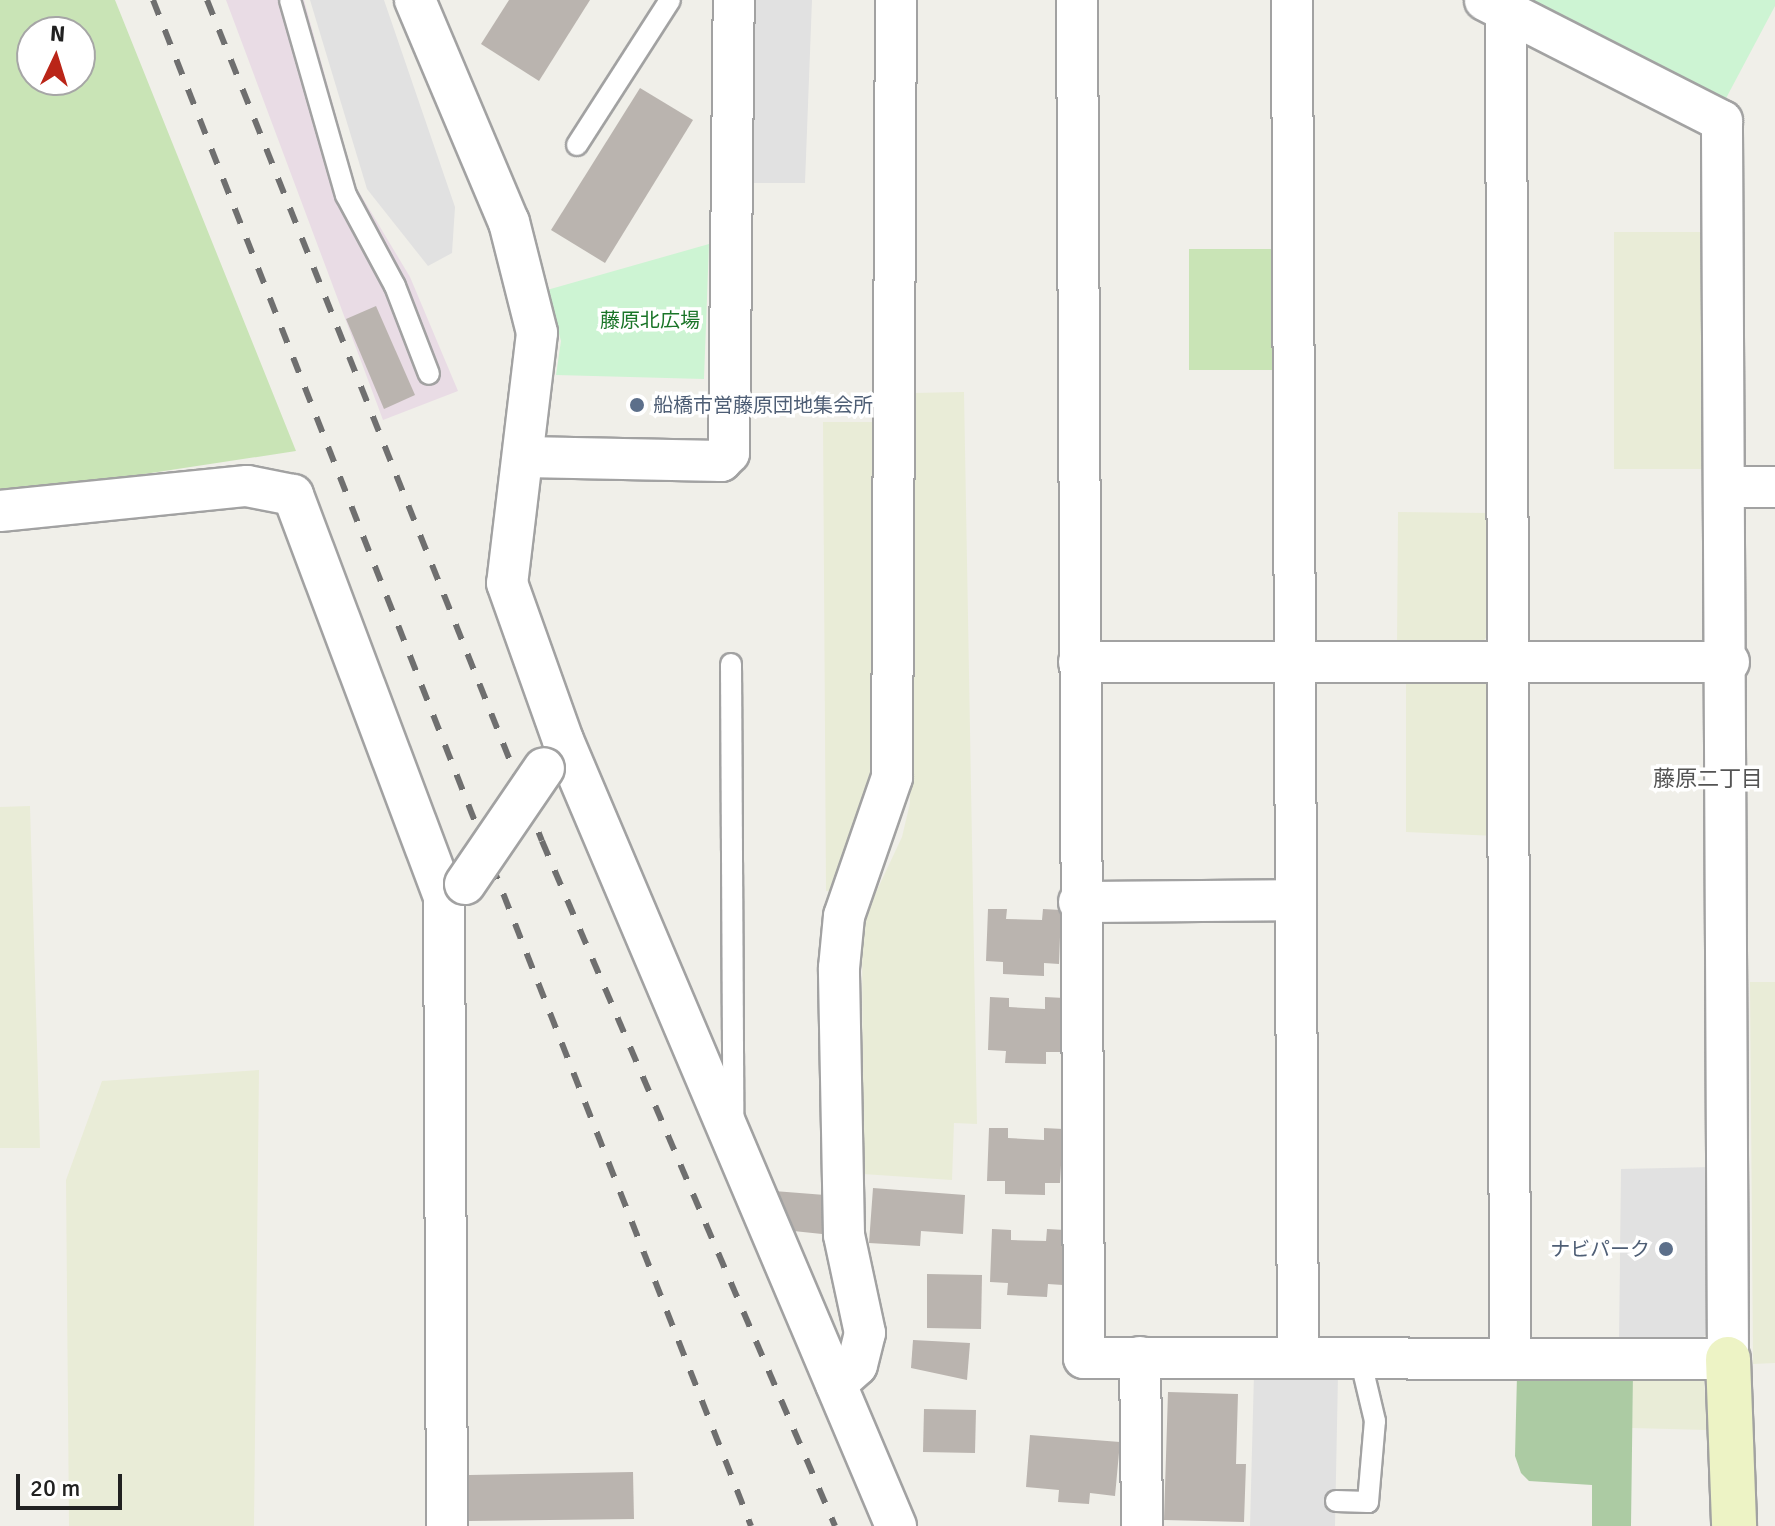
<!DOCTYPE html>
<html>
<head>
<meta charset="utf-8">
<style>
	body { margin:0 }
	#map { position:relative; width:1775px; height:1526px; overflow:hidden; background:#f0efe9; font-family:Signika,"Noto Sans JP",sans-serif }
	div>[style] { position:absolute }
	.industrial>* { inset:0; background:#e9dce5 }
	.farmland>* { inset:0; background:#e9ecd7 }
	.grass>* { inset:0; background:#c9e4b6 }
	.forest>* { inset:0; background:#accba3 }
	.park>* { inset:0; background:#cdf4d3 }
	.parking>* { inset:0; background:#e1e1e1 }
	.building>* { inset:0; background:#bab4af }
	.roads { filter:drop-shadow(2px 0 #a2a2a2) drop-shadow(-2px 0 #a2a2a2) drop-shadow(0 2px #a2a2a2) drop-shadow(0 -2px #a2a2a2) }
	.lane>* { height:20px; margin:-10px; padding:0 10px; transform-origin:10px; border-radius:10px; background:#fff }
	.street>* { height:40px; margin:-20px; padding:0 20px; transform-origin:20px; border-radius:20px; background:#fff }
	.secondary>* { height:44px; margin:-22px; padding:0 22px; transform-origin:22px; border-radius:22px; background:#edf3c5 }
	.rail>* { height:6px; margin-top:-3px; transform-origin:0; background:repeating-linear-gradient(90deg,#6f6f6f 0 16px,transparent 0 32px) }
	.bridges { filter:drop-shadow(2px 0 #a2a2a2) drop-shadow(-2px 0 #a2a2a2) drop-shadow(0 2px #a2a2a2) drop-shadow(0 -2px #a2a2a2) }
	.street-bridge>* { height:40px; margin:-20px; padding:0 20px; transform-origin:20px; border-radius:20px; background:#fff }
	.dots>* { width:22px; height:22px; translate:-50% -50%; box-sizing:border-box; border:4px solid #fff; border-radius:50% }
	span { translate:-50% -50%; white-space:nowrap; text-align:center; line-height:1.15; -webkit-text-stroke:7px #fff; paint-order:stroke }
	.park-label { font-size:20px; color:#1a7528 }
	.service-label { font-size:20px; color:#4e5e75 }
	.left { translate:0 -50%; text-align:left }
	.right { translate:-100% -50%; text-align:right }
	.neighbourhood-label { font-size:22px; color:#545454 }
	.north { position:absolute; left:16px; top:16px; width:80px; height:80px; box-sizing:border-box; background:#fff; border:2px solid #a6a6a6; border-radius:50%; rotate:4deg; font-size:22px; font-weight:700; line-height:32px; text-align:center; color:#212121 }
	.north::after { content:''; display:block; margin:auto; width:28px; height:36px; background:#ba2518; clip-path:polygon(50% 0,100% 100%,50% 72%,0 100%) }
	.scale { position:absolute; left:16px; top:1474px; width:106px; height:36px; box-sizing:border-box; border:4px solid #212121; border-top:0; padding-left:10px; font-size:24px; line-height:28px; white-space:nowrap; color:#212121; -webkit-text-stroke:6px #fff; paint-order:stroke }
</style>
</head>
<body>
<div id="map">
	<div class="industrial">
		<i style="clip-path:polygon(226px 0,304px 0,356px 187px,410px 277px,458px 391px,383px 420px)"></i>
	</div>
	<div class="farmland">
		<i style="clip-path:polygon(1614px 232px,1705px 232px,1704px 469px,1614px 469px)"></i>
		<i style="clip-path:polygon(964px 392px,977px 1124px,954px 1123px,952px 1180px,863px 1174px,862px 922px,902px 837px,910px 803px,913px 393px)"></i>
		<i style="clip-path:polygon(823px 422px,877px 422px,879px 779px,836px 892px,826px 891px)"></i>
		<i style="clip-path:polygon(1398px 512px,1488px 513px,1491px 631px,1482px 643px,1397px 647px)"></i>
		<i style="clip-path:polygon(1406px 677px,1485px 679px,1494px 689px,1496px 836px,1406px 832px)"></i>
		<i style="clip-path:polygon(30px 806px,40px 1148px,0 1148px,0 807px)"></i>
		<i style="clip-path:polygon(1750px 982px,1775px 982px,1775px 1363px,1753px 1364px)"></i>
		<i style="clip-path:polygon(259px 1070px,254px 1526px,69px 1526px,66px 1180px,102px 1081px)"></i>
		<i style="clip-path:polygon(1633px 1373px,1704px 1380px,1707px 1430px,1632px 1428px)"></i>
	</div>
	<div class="grass">
		<i style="clip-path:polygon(evenodd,0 0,115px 0,296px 451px,0 496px,0 0,32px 32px,80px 32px,80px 80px,32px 80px,32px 32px)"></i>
		<i style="clip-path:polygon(1189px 249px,1274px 249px,1274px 370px,1189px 370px)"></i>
	</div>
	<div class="forest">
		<i style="clip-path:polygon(1633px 1373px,1631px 1526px,1592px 1526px,1592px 1485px,1529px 1481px,1521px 1473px,1515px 1456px,1517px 1375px)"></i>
	</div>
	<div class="park">
		<i style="clip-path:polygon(1524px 0,1775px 0,1775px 6px,1724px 102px)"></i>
		<i style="clip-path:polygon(709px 244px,704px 379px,556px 375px,561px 341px,547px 290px)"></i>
	</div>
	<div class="parking">
		<i style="clip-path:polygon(310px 0,384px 0,455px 207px,452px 253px,428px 266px,367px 189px)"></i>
		<i style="clip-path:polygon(749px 0,812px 0,805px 183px,744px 183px)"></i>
		<i style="clip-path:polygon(1712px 1167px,1712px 1329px,1699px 1341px,1619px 1342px,1621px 1169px)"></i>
		<i style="clip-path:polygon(1254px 1373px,1338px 1375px,1335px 1526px,1157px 1526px,1250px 1526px)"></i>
	</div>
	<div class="building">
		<i style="clip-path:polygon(509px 0,590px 0,539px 81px,481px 44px)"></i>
		<i style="clip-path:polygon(640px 88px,693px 120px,605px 263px,551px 230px)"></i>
		<i style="clip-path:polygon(376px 306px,415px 395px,384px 409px,346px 319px)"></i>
		<i style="clip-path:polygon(988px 909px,1007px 909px,1006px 919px,1042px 920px,1043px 909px,1061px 910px,1059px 964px,1044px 963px,1044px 976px,1003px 974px,1003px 962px,986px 961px)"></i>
		<i style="clip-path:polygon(990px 997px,1009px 998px,1009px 1007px,1045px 1009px,1045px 997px,1064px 998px,1061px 1052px,1046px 1052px,1046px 1064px,1005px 1063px,1006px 1051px,988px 1050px)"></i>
		<i style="clip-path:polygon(989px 1128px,1008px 1128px,1008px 1138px,1044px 1140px,1044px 1128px,1063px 1129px,1060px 1183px,1045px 1183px,1045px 1195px,1005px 1194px,1005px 1181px,987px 1181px)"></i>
		<i style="clip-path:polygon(873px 1188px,965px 1195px,963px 1234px,921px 1231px,920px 1246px,869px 1243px)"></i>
		<i style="clip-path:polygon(774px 1191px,825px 1195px,822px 1234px,784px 1230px,786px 1210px,772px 1209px)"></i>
		<i style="clip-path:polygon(992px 1229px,1011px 1230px,1011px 1240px,1046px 1241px,1047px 1229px,1065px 1230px,1063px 1285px,1048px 1284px,1047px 1297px,1007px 1295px,1008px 1283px,990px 1282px)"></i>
		<i style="clip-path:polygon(927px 1274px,982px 1275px,981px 1329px,927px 1328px)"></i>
		<i style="clip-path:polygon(913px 1340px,970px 1343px,967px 1380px,911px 1368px)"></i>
		<i style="clip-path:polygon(1168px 1392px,1238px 1394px,1236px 1464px,1246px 1464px,1244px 1522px,1164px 1520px)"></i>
		<i style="clip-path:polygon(924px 1409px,976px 1410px,975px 1453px,923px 1452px)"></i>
		<i style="clip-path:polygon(1030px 1435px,1120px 1442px,1115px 1496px,1090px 1493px,1089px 1504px,1058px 1502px,1059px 1490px,1026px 1487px)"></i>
		<i style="clip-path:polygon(633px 1472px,634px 1519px,469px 1521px,469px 1475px)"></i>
	</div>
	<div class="roads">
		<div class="lane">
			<i style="left:290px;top:0;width:203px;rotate:74deg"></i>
			<i style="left:346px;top:195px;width:103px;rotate:61.7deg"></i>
			<i style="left:395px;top:286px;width:94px;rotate:68.9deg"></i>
			<i style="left:577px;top:145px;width:172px;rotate:-57.3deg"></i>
			<i style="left:731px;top:664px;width:452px;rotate:89.7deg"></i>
			<i style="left:1336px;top:1501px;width:32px;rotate:2deg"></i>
			<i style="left:1368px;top:1502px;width:81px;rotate:-85.1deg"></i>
			<i style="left:1375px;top:1421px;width:65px;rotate:-103.4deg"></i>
		</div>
		<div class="street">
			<i style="left:415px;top:0;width:241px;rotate:67.1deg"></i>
			<i style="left:509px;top:222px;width:114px;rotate:75.8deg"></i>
			<i style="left:537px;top:333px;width:252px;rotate:96.8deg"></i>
			<i style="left:507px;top:583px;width:167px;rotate:70.4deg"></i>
			<i style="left:563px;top:740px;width:854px;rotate:67.04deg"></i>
			<i style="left:1077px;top:0;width:1358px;rotate:89.7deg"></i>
			<i style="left:1084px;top:1358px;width:644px;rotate:0.09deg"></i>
			<i style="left:1728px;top:1359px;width:1238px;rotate:-90.28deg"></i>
			<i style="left:1722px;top:121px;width:266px;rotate:-153deg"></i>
			<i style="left:1292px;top:0;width:1358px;rotate:89.75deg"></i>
			<i style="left:1506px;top:11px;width:1347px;rotate:89.83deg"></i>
			<i style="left:525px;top:457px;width:196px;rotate:1.2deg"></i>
			<i style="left:721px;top:461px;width:11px;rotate:-45deg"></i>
			<i style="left:729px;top:453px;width:453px;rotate:-89.4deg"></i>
			<i style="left:1726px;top:487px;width:49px"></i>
			<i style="left:0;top:511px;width:248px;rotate:-5.8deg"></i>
			<i style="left:247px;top:486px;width:47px;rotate:11.1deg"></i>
			<i style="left:293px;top:495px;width:428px;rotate:69.4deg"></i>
			<i style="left:444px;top:896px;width:630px;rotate:89.73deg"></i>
			<i style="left:1079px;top:662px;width:650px"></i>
			<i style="left:1079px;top:902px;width:217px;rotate:-0.5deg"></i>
			<i style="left:1140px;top:1357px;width:169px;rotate:89.3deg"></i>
			<i style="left:836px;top:1384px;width:28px;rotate:-42deg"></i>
			<i style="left:857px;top:1365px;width:33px;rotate:-76deg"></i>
			<i style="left:865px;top:1333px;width:100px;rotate:-102.1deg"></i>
			<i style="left:844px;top:1235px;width:267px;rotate:-91.1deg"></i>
			<i style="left:839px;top:968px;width:52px;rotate:-84.5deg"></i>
			<i style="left:844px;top:916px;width:147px;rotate:-70.9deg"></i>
			<i style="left:892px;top:777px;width:777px;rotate:-89.71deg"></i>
		</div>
		<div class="secondary">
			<i style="left:1728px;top:1359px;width:167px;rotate:87.9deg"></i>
		</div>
	</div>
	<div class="rail">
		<i style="left:153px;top:0;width:1639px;rotate:68.6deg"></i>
		<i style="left:207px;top:0;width:905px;rotate:68.28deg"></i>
		<i style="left:542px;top:841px;width:745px;rotate:66.84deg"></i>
	</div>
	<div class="bridges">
		<div class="street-bridge">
			<i style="left:465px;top:884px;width:140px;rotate:-55.7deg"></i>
		</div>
	</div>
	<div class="dots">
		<i style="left:637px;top:405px;background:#5c6f8a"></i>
		<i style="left:1666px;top:1249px;background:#5c6f8a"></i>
	</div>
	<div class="park-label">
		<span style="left:650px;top:320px">藤原北広場</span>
	</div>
	<div class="service-label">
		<span class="left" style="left:653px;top:405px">船橋市営藤原団地集会所</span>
		<span class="right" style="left:1650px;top:1249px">ナビパーク</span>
	</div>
	<div class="neighbourhood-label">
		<span style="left:1708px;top:779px">藤原二丁目</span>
	</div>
	<div class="north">N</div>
	<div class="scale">20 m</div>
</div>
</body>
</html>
